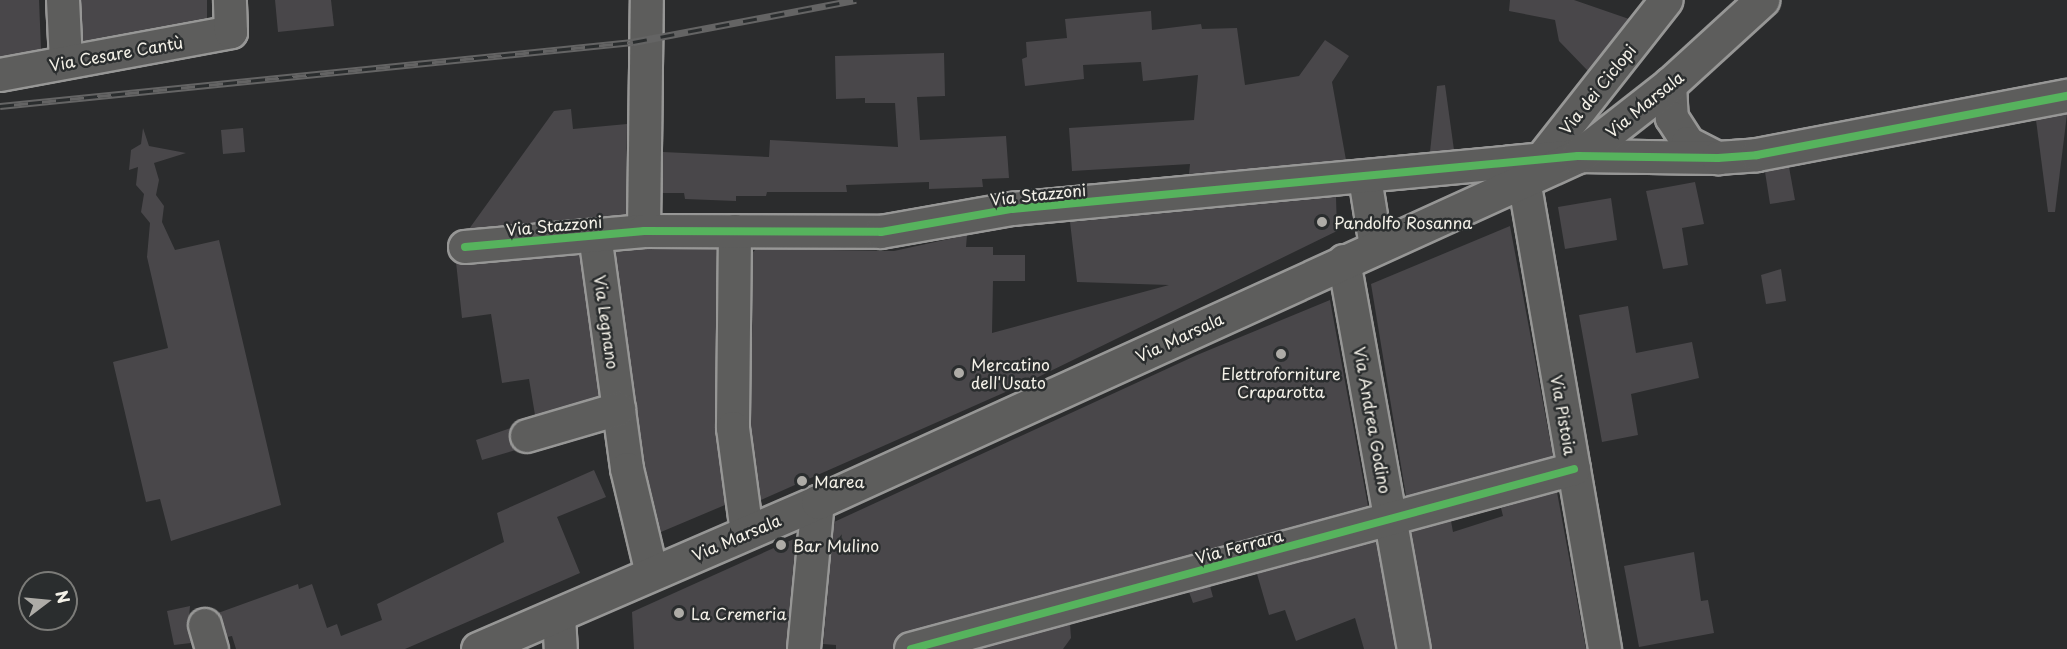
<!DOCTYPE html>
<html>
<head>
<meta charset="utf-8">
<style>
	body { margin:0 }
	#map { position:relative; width:2067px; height:649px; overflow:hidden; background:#2b2c2d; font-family:"Playpen Sans",sans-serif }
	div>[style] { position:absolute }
	.building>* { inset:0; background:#49474a }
	.roads { filter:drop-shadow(2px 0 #979796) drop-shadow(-2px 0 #979796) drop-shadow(0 2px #979796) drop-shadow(0 -2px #979796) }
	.minor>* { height:32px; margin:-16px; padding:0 16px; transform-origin:16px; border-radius:16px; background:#5d5d5c }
	.secondary>* { height:33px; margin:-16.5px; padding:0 16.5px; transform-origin:16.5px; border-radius:16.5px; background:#5d5d5c }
	.rail>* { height:7px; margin-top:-3.5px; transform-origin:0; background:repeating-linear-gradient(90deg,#2a2d2e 0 14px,#646464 0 28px); box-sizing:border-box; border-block:2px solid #646464 }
	.cycleway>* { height:8px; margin:-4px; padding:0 4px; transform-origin:4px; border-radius:4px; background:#56b35d }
	.dots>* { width:16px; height:16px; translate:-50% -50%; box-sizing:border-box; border:3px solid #2a2d2e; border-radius:50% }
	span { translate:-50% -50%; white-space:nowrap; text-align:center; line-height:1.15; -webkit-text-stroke:5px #2a2d2e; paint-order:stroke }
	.street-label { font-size:16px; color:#f4f1e8 }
	.poi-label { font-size:16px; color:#f4f1e8 }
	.left { translate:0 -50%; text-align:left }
	.north { position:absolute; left:18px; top:571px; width:60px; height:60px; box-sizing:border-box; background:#2a2d2e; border:2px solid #7b7b78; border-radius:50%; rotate:74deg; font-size:16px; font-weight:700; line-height:24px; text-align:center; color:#f4f1e8 }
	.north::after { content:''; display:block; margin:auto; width:21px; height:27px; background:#aeaca7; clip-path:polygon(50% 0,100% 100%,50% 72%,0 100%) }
</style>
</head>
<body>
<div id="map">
	<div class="building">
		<i style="clip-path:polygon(0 0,39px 0,41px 49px,0 57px)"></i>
		<i style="clip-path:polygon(81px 0,207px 0,207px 18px,83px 41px)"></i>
		<i style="clip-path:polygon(275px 0,331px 0,334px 26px,278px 32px)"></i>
		<i style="clip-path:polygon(1510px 0,1574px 0,1629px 19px,1588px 71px,1559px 41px,1555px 20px,1509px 11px)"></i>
		<i style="clip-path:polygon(1151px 11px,1152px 30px,1201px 24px,1202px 29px,1237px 28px,1245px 85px,1299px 76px,1325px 40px,1349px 56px,1332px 82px,1346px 160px,1189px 174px,1190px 164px,1072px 171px,1069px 128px,1194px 120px,1198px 75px,1143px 81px,1141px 62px,1083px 65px,1084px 79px,1025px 86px,1022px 59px,1027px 57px,1026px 42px,1067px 38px,1065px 19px)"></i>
		<i style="clip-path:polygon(944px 53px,945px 96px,917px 97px,920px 140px,1006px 136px,1009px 178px,982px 179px,983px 187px,929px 189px,929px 182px,846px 185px,847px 192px,767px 192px,766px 196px,736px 196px,736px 201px,685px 199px,684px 193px,662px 193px,663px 152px,769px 157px,770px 140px,898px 147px,895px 103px,865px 103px,865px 98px,836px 99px,835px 56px)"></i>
		<i style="clip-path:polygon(1445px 85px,1454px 150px,1430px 152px,1437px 86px)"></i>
		<i style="clip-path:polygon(571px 109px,573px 129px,627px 124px,626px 215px,469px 229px,554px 111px)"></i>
		<i style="clip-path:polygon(2067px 114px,2055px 212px,2048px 212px,2036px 120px)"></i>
		<i style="clip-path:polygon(143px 128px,149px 146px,186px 153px,154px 163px,159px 180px,156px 195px,164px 206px,162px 222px,175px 250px,219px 240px,281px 505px,171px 541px,160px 499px,146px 502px,113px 362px,168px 348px,147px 257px,150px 223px,141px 212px,144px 194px,136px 185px,138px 167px,129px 170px,131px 150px,141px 144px)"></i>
		<i style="clip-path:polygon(243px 128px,245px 152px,223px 154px,221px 130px)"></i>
		<i style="clip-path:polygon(1789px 167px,1795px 200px,1770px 204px,1765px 172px)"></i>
		<i style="clip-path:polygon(1695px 182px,1704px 224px,1682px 228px,1688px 265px,1663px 269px,1646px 191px)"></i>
		<i style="clip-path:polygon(1336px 197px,1337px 231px,1028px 382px,761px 500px,751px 427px,753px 252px,756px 249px,894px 251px,967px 235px,966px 247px,993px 247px,993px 255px,1025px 255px,1025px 281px,993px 281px,992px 333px,1169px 285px,1077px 282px,1070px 222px)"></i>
		<i style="clip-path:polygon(1611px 198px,1617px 240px,1565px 249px,1558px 207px)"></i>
		<i style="clip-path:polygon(1510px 226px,1553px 456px,1406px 496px,1371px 284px)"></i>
		<i style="clip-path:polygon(645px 249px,717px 249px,715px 428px,725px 505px,661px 532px,645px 466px,615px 252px)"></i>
		<i style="clip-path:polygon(580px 255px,599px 396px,535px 415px,529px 379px,502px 383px,491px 314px,462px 318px,456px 262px,467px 265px)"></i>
		<i style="clip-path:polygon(1781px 269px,1786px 301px,1766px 304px,1761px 275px)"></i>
		<i style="clip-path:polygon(1330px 300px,1368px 506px,906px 632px,898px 637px,894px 649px,836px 649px,836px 645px,823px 644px,834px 522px,1197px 355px)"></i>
		<i style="clip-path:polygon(1628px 306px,1636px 353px,1692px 342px,1699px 378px,1631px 394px,1638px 435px,1602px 442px,1579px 315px)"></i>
		<i style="clip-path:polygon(511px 428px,510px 440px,516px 450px,482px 460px,476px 440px)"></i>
		<i style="clip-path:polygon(594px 470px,606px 497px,557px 517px,580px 573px,405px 649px,236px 649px,232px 636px,227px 637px,218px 613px,298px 584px,299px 589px,312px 584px,327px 628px,337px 624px,341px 636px,382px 620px,377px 604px,504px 542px,497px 513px)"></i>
		<i style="clip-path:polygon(1557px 492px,1586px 649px,1432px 649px,1411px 532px,1451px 521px,1453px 532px,1503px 516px,1501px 508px)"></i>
		<i style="clip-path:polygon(796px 538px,786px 649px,634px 649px,632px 612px)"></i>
		<i style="clip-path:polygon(1376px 541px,1396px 649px,1364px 649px,1355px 618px,1296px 641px,1285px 610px,1269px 615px,1257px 574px)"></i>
		<i style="clip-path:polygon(1694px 552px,1701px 601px,1708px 600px,1714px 633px,1639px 647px,1624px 566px)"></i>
		<i style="clip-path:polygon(1210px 586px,1213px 597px,1193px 603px,1189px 592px)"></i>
		<i style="clip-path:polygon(190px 606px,188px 629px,191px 643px,174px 645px,167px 611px)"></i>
		<i style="clip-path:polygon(1070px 624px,1071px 638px,1063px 649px,980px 649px)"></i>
	</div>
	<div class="roads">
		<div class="minor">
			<i style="left:63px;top:0;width:61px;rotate:87.2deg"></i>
			<i style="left:0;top:75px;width:235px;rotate:-10.5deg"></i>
			<i style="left:231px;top:32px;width:32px;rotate:-92deg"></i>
			<i style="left:1670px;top:84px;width:34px;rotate:87deg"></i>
			<i style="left:1672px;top:118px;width:30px;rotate:57deg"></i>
			<i style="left:1688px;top:143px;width:34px;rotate:27deg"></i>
			<i style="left:1533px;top:170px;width:216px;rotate:-51.8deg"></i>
			<i style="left:1365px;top:178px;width:70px;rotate:80.9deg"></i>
			<i style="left:1524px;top:180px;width:476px;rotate:80.2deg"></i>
			<i style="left:644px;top:231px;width:231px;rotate:-89.3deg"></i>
			<i style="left:735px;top:231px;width:197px;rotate:90.6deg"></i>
			<i style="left:733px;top:428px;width:106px;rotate:82.4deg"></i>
			<i style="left:595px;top:235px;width:236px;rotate:82.2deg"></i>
			<i style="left:627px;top:469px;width:108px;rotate:76.6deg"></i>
			<i style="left:465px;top:247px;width:180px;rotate:-5.1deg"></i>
			<i style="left:644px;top:231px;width:237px;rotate:0.2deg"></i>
			<i style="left:881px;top:232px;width:133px;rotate:-10deg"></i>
			<i style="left:1012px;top:209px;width:568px;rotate:-5.35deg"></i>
			<i style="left:1578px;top:156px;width:140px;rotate:0.8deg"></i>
			<i style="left:1718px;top:158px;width:39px;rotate:-4deg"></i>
			<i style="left:1757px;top:155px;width:316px;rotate:-10.8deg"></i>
			<i style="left:1344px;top:261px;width:394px;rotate:79.8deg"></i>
			<i style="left:527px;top:436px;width:96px;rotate:-16.4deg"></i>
			<i style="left:559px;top:615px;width:34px;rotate:87deg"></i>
			<i style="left:205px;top:625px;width:25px;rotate:74deg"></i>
			<i style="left:804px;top:649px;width:148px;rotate:-84.6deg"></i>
			<i style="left:911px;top:649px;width:687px;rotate:-15.19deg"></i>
		</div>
		<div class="secondary">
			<i style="left:478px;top:649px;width:370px;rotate:-23.4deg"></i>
			<i style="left:818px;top:502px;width:835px;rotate:-24.48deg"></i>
			<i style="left:1578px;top:156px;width:117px;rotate:-38deg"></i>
			<i style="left:1670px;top:84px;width:125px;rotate:-42.4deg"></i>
		</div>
	</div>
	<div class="rail">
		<i style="left:0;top:106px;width:636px;rotate:-5.77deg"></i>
		<i style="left:633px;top:42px;width:227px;rotate:-10.7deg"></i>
	</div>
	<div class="cycleway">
		<i style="left:465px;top:247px;width:180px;rotate:-5.1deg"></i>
		<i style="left:644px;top:231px;width:237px;rotate:0.2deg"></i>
		<i style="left:881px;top:232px;width:133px;rotate:-10deg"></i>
		<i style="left:1012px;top:209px;width:568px;rotate:-5.35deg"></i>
		<i style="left:1578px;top:156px;width:140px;rotate:0.8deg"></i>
		<i style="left:1718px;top:158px;width:39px;rotate:-4deg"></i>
		<i style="left:1757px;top:155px;width:316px;rotate:-10.8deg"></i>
		<i style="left:911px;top:649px;width:687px;rotate:-15.19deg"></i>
	</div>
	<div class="dots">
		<i style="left:1322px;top:222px;background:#aeaca7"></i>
		<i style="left:1281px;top:354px;background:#aeaca7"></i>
		<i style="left:959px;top:373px;background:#aeaca7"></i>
		<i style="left:802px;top:481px;background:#aeaca7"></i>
		<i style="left:781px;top:545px;background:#aeaca7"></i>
		<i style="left:679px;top:613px;background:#aeaca7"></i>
	</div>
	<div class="street-label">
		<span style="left:116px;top:53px;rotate:-10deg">Via Cesare Cantù</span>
		<span style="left:1597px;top:89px;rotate:-51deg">Via dei Ciclopi</span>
		<span style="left:1644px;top:104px;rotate:-39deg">Via Marsala</span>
		<span style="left:1038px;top:194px;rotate:-6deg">Via Stazzoni</span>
		<span style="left:554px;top:225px;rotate:-5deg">Via Stazzoni</span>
		<span style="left:607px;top:322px;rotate:82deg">Via Legnano</span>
		<span style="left:1179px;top:337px;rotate:-25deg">Via Marsala</span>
		<span style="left:1564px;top:415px;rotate:80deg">Via Pistoia</span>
		<span style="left:1373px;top:420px;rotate:80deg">Via Andrea Godino</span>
		<span style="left:736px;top:537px;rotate:-23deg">Via Marsala</span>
		<span style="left:1239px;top:546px;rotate:-15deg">Via Ferrara</span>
	</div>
	<div class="poi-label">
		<span class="left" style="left:1334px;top:222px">Pandolfo Rosanna</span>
		<span class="left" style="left:971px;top:373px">Mercatino<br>dell'Usato</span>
		<span style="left:1281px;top:382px">Elettroforniture<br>Craparotta</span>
		<span class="left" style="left:814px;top:481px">Marea</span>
		<span class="left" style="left:793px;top:545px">Bar Mulino</span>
		<span class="left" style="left:691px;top:613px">La Cremeria</span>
	</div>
	<div class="north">N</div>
</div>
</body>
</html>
